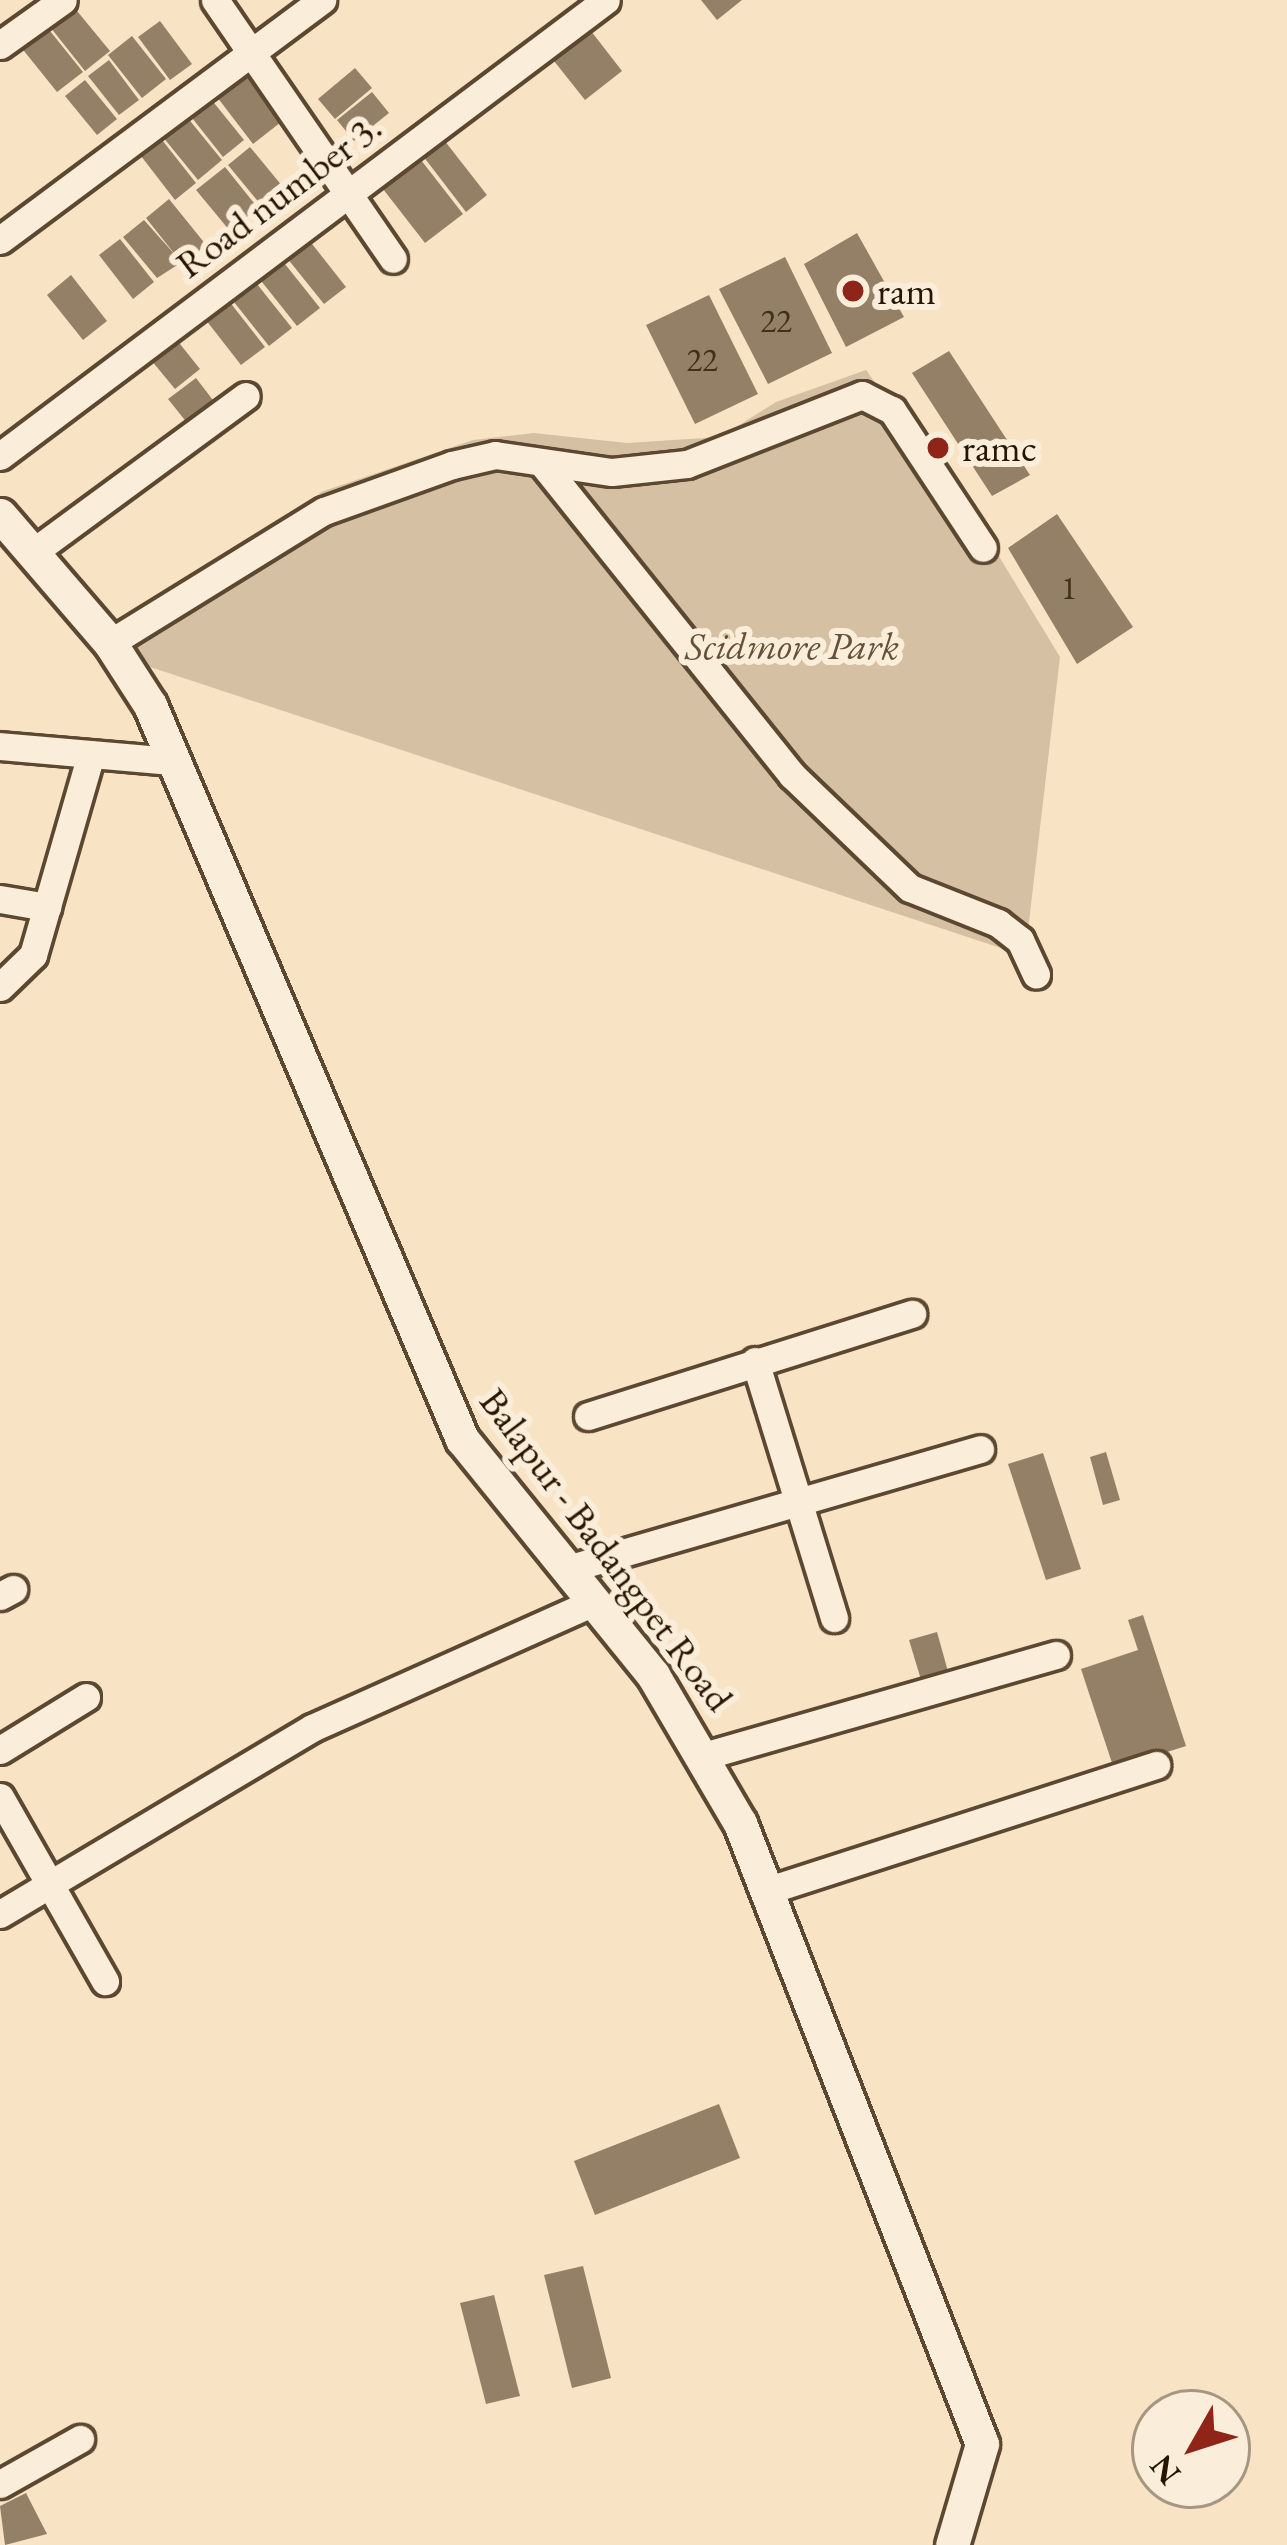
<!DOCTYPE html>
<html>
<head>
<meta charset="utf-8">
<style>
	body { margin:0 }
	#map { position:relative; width:1287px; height:2545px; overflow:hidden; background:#f8e3c4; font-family:"EB Garamond",serif }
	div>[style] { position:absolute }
	.green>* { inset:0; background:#d5c0a3 }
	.building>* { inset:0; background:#948066 }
	.roads { filter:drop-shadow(3px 0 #5c4831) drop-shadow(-3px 0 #5c4831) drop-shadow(0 3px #5c4831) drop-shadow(0 -3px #5c4831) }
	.minor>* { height:27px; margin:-13.5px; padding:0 13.5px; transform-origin:13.5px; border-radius:13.5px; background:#faedd9 }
	.tertiary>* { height:33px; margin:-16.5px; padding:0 16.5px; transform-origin:16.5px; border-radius:16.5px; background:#faedd9 }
	.dots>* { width:33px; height:33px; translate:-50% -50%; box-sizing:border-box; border:6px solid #faedd9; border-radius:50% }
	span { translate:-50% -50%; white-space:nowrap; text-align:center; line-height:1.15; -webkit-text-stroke:12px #faedd9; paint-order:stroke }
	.number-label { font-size:33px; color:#43301a }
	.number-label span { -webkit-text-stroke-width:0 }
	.street-label { font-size:39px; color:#281500 }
	.poi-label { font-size:39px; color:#281500 }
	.left { translate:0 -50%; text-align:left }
	.park-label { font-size:39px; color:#655139; font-style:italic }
	.north { position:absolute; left:1131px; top:2389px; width:120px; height:120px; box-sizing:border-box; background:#faedd9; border:3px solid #a69782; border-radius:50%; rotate:231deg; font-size:33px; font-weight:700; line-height:48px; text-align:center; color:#281500 }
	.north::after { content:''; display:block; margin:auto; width:42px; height:54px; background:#8f2418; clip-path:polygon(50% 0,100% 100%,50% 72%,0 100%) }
</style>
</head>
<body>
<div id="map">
	<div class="green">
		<i style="clip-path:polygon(866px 370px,989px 540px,1060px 657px,1025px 956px,126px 659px,158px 596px,265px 550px,321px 492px,473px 440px,534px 433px,627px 443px,720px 437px,776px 402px)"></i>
	</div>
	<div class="building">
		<i style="clip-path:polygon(68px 0,110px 51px,85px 71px,43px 18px)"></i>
		<i style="clip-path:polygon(701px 0,742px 0,717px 20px)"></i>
		<i style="clip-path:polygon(42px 21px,83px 72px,57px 92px,16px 41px)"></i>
		<i style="clip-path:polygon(160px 21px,192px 64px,170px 80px,138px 37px)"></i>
		<i style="clip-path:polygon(591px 31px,622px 71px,585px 100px,554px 61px)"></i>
		<i style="clip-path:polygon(132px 36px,166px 79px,142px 98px,108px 55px)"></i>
		<i style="clip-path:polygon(109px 60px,139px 100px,119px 115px,88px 76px)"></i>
		<i style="clip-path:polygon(251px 64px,290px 115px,253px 144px,214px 93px)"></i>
		<i style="clip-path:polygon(355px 68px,372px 88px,335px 119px,318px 99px)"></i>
		<i style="clip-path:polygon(85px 80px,117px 119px,97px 135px,65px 96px)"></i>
		<i style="clip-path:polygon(372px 92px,389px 113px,354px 141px,337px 120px)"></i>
		<i style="clip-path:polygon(206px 93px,244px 140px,223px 157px,185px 109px)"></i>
		<i style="clip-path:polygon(182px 111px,222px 160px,198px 180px,158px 131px)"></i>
		<i style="clip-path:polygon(155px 131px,196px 183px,175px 200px,134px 147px)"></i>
		<i style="clip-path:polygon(444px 140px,487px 195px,466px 212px,423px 156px)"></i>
		<i style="clip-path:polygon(250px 147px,283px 187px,261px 205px,228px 165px)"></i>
		<i style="clip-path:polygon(421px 160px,463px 214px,425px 243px,383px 189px)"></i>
		<i style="clip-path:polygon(225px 167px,258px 208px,230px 231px,196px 190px)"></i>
		<i style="clip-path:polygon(169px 199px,207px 246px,157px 278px,123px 237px,144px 220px,177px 257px,146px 218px)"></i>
		<i style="clip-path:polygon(857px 233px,904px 317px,846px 347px,804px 264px)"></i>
		<i style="clip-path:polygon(120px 239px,154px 282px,133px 299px,99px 255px)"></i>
		<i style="clip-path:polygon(309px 240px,346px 287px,324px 304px,287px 258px)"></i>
		<i style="clip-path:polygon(785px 257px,832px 353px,768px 384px,719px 289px)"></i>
		<i style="clip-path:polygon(281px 259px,320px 308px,297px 326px,258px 277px)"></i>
		<i style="clip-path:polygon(71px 275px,107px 321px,83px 340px,47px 295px)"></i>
		<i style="clip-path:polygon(253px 279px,292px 328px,269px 346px,230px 297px)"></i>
		<i style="clip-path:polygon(709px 295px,758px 394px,695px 424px,646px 325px)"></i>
		<i style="clip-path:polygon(225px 296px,265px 347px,241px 365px,202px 315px)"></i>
		<i style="clip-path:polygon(172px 334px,200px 369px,175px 389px,146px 354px)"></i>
		<i style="clip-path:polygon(949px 351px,1030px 475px,992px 496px,912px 373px)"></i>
		<i style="clip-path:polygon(196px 378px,219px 408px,192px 429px,168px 399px)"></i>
		<i style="clip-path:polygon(1057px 514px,1133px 627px,1077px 664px,1008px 548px)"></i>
		<i style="clip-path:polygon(1106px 1452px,1120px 1500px,1103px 1505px,1090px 1457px)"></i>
		<i style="clip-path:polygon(1043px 1453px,1081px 1569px,1046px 1580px,1008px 1464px)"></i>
		<i style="clip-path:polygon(1143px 1615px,1186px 1746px,1114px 1769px,1081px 1669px,1138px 1650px,1128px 1620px)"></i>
		<i style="clip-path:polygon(937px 1632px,949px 1675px,922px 1683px,909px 1640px)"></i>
		<i style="clip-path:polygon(719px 2104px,740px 2158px,595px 2215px,574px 2161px)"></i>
		<i style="clip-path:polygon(583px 2266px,611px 2378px,572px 2388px,544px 2275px)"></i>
		<i style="clip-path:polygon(494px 2295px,520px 2396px,486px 2404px,460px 2303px)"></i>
		<i style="clip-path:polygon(26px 2493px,47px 2534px,5px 2545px,0 2506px)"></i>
	</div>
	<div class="roads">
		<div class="minor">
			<i style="left:215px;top:0;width:314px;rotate:55.5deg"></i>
			<i style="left:0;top:45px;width:77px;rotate:-35.5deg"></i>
			<i style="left:0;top:240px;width:402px;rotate:-36.7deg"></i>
			<i style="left:0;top:456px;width:758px;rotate:-36.96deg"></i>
			<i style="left:542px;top:463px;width:400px;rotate:51.3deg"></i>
			<i style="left:792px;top:775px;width:163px;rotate:43.8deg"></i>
			<i style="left:910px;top:888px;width:95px;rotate:21.7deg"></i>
			<i style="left:998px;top:923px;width:28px;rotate:38deg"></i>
			<i style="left:1020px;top:940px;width:38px;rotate:65deg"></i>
			<i style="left:32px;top:553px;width:265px;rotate:-36.3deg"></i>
			<i style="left:110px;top:643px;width:251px;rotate:-31.7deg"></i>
			<i style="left:324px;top:511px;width:136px;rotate:-19.8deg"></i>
			<i style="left:452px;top:465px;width:44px;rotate:-13.1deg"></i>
			<i style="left:495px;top:455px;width:118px;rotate:8.3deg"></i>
			<i style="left:612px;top:472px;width:75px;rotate:-6.1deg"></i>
			<i style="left:687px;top:464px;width:188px;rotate:-21.5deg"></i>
			<i style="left:862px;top:395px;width:34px;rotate:27deg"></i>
			<i style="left:892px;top:410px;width:165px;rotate:56.6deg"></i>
			<i style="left:0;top:746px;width:173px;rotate:5deg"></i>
			<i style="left:0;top:899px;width:48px;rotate:9.7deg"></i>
			<i style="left:0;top:987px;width:46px;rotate:-44.1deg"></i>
			<i style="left:33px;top:955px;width:209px;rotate:-73.9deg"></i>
			<i style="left:755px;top:1361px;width:269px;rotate:72.9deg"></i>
			<i style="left:588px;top:1416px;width:340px;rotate:-17.5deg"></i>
			<i style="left:571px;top:1568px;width:426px;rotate:-16.2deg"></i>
			<i style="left:0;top:1596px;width:15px;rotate:-28deg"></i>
			<i style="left:0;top:1750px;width:101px;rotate:-31.6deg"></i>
			<i style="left:707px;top:1755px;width:363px;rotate:-16deg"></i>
			<i style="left:0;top:1797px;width:212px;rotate:60.3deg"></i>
			<i style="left:769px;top:1890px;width:407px;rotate:-17.9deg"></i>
			<i style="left:0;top:1914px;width:363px;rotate:-30.8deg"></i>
			<i style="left:312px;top:1728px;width:309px;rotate:-24.1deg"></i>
			<i style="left:0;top:2484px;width:92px;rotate:-29.4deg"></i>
		</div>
		<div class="tertiary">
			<i style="left:0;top:515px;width:169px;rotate:49.3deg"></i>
			<i style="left:110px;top:643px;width:74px;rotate:57.2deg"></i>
			<i style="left:150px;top:705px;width:798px;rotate:66.97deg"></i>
			<i style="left:462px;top:1439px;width:304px;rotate:51deg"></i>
			<i style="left:653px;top:1675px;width:172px;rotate:59.6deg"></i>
			<i style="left:740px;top:1823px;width:666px;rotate:68.71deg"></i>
			<i style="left:982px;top:2444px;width:105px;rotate:106.5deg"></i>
		</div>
	</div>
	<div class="dots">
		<i style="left:853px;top:291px;background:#8f2418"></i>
		<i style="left:938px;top:448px;background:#8f2418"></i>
	</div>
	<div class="number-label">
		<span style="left:776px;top:321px">22</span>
		<span style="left:702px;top:360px">22</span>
		<span style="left:1069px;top:588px">1</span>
	</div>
	<div class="street-label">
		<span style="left:279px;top:196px;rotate:-37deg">Road number 3.</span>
		<span style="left:606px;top:1550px;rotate:53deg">Balapur - Badangpet Road</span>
	</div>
	<div class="poi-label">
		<span class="left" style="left:877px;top:291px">ram</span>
		<span class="left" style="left:962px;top:448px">ramc</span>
	</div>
	<div class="park-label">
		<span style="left:792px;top:646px">Scidmore Park</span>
	</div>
	<div class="north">N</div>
</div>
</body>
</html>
